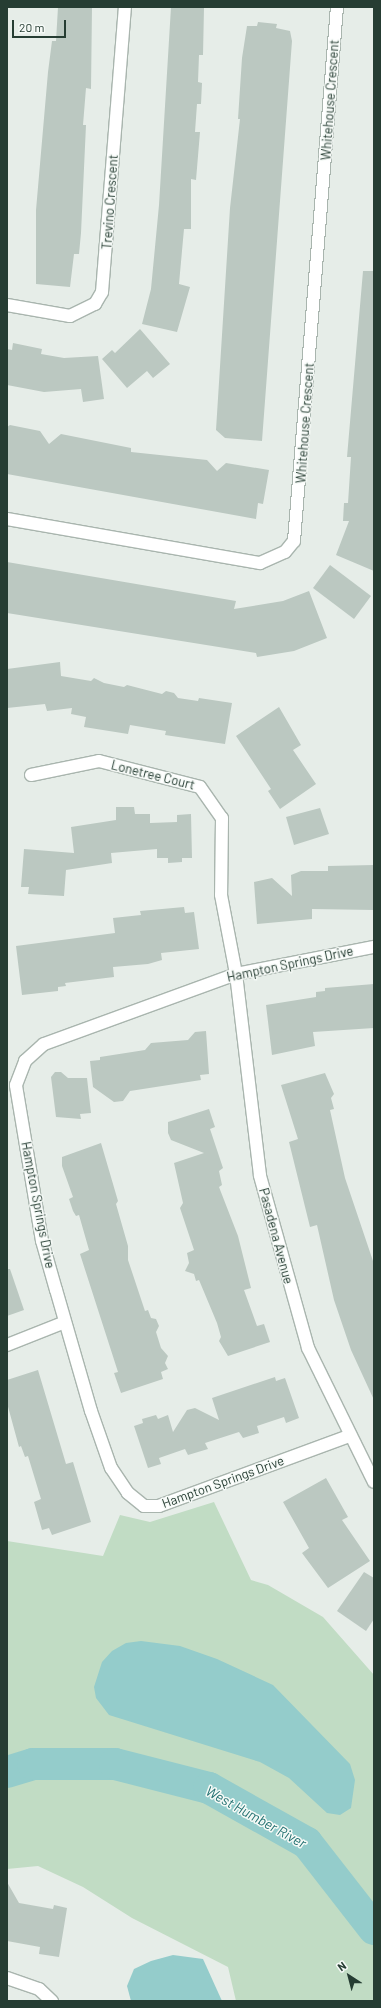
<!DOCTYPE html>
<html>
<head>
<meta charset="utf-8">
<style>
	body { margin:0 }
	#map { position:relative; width:381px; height:2008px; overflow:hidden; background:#e6ede8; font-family:Barlow,sans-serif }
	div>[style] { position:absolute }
	.green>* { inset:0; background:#c1dcc4 }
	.water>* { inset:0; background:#94cccb }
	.river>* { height:32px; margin:-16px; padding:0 16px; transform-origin:16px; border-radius:16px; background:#94cccb }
	.building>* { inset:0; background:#bbc8c1 }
	.roads { filter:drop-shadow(1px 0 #a9b5ae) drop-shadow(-1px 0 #a9b5ae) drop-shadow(0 1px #a9b5ae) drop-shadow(0 -1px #a9b5ae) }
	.minor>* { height:12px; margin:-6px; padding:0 6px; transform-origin:6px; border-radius:6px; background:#fff }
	span { translate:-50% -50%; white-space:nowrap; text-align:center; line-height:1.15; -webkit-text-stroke:3px #f6faf7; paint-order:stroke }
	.street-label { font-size:13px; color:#263d33 }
	.water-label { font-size:14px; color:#267373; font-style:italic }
	.frame { position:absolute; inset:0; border:8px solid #263d33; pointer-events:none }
	.north { position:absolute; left:329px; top:1956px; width:40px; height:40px; -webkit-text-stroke:3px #f6faf7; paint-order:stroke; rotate:324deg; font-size:11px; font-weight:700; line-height:16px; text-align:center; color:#263d33 }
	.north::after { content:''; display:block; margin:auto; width:14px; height:18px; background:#263d33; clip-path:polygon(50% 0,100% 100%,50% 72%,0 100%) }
	.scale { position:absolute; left:12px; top:20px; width:54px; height:18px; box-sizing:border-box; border:2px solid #263d33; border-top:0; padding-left:5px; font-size:12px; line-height:14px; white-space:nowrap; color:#263d33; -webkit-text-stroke:3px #f6faf7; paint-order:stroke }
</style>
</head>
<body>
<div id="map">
	<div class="green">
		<i style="clip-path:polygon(214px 1502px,251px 1580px,268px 1585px,323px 1617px,374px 1675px,374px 2001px,236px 2001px,228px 1967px,132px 1918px,83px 1887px,38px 1866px,7px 1869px,7px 1541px,103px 1556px,120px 1515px,150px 1522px)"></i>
	</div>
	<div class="water">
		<i style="clip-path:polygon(141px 1641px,180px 1646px,217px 1659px,273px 1685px,350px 1764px,355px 1780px,351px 1808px,340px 1815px,327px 1813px,289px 1778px,260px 1762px,109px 1715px,96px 1698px,94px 1687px,102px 1662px,112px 1651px,126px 1643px)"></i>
		<i style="clip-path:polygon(173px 1955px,203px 1959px,222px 2001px,131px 2001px,127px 1986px,134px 1969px,151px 1961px)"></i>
	</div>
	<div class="river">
		<i style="left:7px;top:1772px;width:27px;rotate:-17deg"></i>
		<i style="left:33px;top:1764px;width:82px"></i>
		<i style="left:115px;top:1764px;width:97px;rotate:14.3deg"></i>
		<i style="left:209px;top:1788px;width:112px;rotate:29.3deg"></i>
		<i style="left:307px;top:1843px;width:109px;rotate:52.1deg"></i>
	</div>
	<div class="building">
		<i style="clip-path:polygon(58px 7px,92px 7px,91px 89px,86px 88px,83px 125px,86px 125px,81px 233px,79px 254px,74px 254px,70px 287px,36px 284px,36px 210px,48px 72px,52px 41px,56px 41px)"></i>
		<i style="clip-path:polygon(171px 7px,204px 8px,203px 55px,199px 55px,198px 82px,202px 83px,201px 104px,197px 104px,195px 132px,200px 132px,196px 180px,191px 179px,191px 229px,184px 229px,179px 284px,190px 287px,177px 332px,142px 324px,151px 289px,159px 205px)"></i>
		<i style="clip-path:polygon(258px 22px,277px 24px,276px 28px,290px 31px,292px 41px,262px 441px,225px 438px,216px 430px,230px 208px,240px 119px,238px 119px,242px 58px,247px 26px,257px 26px)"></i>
		<i style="clip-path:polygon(363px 271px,374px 271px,374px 571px,336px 555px,349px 521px,343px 521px,344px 503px,348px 503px,351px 457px,347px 457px)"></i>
		<i style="clip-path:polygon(140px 329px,170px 364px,153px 378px,147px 371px,127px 388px,102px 359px,112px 350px,115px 353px)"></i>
		<i style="clip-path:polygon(13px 343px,42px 349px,41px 354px,64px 358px,98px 356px,104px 399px,83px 402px,81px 389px,44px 392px,7px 385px,7px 349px,12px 350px)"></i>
		<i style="clip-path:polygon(10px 425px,40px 431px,49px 444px,61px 434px,131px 448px,131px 452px,207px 460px,217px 471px,226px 463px,269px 470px,263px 504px,258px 503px,256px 519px,7px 474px,7px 427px)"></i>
		<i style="clip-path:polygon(7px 562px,236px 601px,234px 609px,283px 601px,309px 591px,327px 638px,294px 651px,257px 657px,256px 653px,7px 613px)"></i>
		<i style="clip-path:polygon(330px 565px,371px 596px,354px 619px,313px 588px)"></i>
		<i style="clip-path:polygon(60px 662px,61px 676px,91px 681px,94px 678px,104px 683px,124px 687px,127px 685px,162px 694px,166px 691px,174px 693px,178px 698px,198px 701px,199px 698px,232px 703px,225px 744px,165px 735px,166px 731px,130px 725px,128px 734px,84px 727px,86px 717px,71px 714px,72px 708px,47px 711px,45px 704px,7px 708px,7px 669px)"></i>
		<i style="clip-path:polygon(279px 707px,301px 745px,293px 750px,316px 784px,280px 809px,268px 791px,271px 789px,236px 736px)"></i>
		<i style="clip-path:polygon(116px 807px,134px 807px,135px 814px,150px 814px,150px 823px,177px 822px,177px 815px,191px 814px,192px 858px,182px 858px,182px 862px,168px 863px,168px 858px,157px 858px,157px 849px,111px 853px,112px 863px,66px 870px,64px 896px,28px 894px,29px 887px,21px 887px,24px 849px,74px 853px,71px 827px,116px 820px)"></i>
		<i style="clip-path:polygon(320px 808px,329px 834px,294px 845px,286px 817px)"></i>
		<i style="clip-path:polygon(374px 865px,374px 910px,312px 909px,312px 919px,257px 924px,254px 882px,272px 878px,292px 896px,291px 875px,301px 871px,328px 871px,328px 866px)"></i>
		<i style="clip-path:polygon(184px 907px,185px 913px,194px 912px,199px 949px,161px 953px,162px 960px,148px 964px,113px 967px,114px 977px,65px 983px,66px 986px,58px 987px,58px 991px,22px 995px,16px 946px,115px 933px,113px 918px,141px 915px,140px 911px)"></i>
		<i style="clip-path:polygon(374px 984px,374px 1028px,313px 1032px,315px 1046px,272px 1055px,266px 1005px,316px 997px,316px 992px,325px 991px,325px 988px)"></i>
		<i style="clip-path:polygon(206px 1031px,209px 1074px,200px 1075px,201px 1080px,130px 1091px,123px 1101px,114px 1102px,93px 1087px,90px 1061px,100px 1060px,100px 1057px,145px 1050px,151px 1043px,188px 1040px,195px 1032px)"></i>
		<i style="clip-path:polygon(55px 1072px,61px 1072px,68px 1078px,87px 1078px,91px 1113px,80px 1114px,81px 1119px,56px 1117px,51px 1077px)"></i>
		<i style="clip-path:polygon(325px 1073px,334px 1094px,331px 1098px,334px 1109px,330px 1110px,345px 1178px,374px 1264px,374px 1400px,351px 1350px,334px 1300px,317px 1225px,310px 1227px,289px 1142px,298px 1139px,281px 1085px)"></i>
		<i style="clip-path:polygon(209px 1109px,215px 1127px,210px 1129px,223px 1168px,219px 1171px,222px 1185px,219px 1187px,238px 1236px,251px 1288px,244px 1290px,257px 1326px,264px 1324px,270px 1342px,228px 1356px,219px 1341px,221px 1337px,217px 1323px,199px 1280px,196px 1281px,194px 1274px,185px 1271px,189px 1263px,187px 1253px,194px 1250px,180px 1208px,183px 1203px,174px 1163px,204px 1153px,171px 1140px,168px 1133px,168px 1122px)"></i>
		<i style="clip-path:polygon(101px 1143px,118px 1201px,116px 1204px,128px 1246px,128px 1260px,145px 1311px,148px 1310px,151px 1318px,156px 1319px,159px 1326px,156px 1332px,161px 1348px,168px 1356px,165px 1363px,168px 1369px,161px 1372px,163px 1379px,121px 1393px,114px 1373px,118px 1372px,80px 1254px,89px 1250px,79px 1215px,76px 1216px,73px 1211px,69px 1199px,73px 1197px,62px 1166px,62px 1157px)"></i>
		<i style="clip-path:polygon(7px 1269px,10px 1269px,24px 1310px,7px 1316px)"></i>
		<i style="clip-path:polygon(38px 1370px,66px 1464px,73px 1462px,91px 1522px,52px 1535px,49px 1528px,42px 1530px,34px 1502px,41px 1499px,28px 1456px,25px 1457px,21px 1446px,19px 1447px,7px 1403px,7px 1380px)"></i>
		<i style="clip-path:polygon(275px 1377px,276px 1381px,285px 1378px,299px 1418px,286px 1423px,284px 1417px,257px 1426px,259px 1433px,243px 1438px,239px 1432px,205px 1443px,208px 1449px,188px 1455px,185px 1449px,159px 1458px,161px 1464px,148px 1468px,134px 1426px,143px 1423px,142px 1419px,156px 1415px,158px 1419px,168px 1415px,173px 1432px,187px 1410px,195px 1408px,219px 1420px,212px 1398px)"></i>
		<i style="clip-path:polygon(326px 1478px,348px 1517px,342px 1520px,370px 1561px,328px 1588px,302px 1553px,309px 1548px,283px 1502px)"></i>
		<i style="clip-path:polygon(364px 1572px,374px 1578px,374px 1619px,366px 1631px,337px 1611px)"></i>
		<i style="clip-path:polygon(7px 1882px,19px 1903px,53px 1909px,54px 1905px,67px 1908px,59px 1957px,39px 1954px,40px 1947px,7px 1941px)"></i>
	</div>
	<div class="roads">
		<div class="minor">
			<i style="left:7px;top:305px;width:64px;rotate:9.9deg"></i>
			<i style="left:70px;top:316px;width:28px;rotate:-26deg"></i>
			<i style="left:95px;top:304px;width:14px;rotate:-60deg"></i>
			<i style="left:102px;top:292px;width:286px;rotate:-85.4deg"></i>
			<i style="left:7px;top:519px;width:257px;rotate:9.9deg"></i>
			<i style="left:260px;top:563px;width:27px;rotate:-24deg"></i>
			<i style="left:285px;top:552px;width:14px;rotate:-51deg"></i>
			<i style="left:294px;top:541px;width:536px;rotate:-85.4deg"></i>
			<i style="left:31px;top:775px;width:69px;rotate:-11.6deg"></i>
			<i style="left:99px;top:761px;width:104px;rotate:14.4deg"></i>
			<i style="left:200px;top:787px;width:38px;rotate:55deg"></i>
			<i style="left:222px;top:818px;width:77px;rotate:90.7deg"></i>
			<i style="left:221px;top:895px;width:80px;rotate:79.2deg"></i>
			<i style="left:236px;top:974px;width:203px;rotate:83.2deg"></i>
			<i style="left:260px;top:1176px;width:179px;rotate:74.4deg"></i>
			<i style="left:308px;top:1348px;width:149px;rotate:63.8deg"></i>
			<i style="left:7px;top:1345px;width:62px;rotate:-21.6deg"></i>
			<i style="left:349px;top:1436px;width:202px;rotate:159.8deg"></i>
			<i style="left:159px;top:1506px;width:15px;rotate:180deg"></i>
			<i style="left:144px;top:1506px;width:21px;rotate:-141deg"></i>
			<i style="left:128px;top:1493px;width:30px;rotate:-124deg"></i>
			<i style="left:111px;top:1468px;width:60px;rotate:-109.3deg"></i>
			<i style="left:91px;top:1411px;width:126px;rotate:-106.1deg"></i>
			<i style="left:56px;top:1290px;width:51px;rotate:-105.9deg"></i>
			<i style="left:42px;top:1241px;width:158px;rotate:-99.5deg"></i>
			<i style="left:16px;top:1085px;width:26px;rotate:-69deg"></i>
			<i style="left:25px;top:1061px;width:25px;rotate:-42deg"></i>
			<i style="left:44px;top:1044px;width:204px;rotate:-20deg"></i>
			<i style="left:236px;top:974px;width:141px;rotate:-11.1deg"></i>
			<i style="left:7px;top:1978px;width:34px;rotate:19deg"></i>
			<i style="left:39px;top:1989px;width:18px;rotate:43deg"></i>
		</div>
	</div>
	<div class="street-label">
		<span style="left:330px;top:100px;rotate:-86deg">Whitehouse Crescent</span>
		<span style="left:110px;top:202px;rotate:-86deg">Trevino Crescent</span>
		<span style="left:305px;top:423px;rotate:-86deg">Whitehouse Crescent</span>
		<span style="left:153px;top:775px;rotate:14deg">Lonetree Court</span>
		<span style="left:290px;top:964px;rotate:-12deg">Hampton Springs Drive</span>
		<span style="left:38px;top:1205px;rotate:79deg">Hampton Springs Drive</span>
		<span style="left:276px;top:1236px;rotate:75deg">Pasadena Avenue</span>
		<span style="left:223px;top:1482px;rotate:-20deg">Hampton Springs Drive</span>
	</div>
	<div class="water-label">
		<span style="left:256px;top:1817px;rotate:29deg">West Humber River</span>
	</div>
	<div class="frame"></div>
	<div class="north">N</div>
	<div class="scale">20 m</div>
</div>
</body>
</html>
